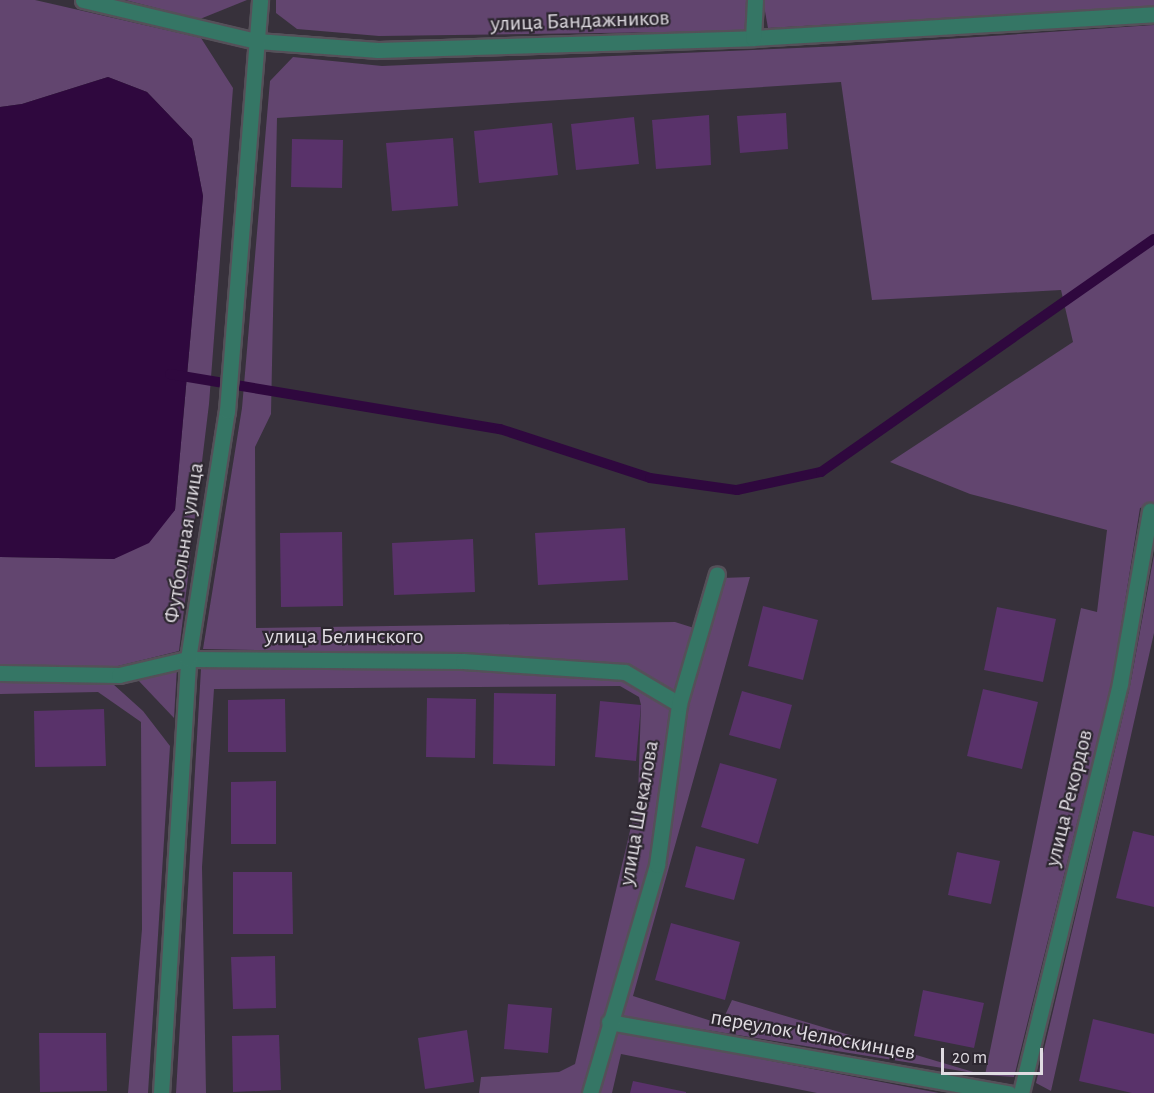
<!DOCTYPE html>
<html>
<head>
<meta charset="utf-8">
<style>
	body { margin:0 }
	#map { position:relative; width:1154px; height:1093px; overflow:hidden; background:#37313b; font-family:"Alegreya Sans",sans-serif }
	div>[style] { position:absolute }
	.green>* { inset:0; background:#62456f }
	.water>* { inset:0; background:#2f083e }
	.stream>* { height:10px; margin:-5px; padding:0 5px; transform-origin:5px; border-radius:5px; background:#2f083e }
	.building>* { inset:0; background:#59326a }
	.roads { filter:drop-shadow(2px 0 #555059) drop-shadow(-2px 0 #555059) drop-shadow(0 2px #555059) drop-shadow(0 -2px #555059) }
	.minor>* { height:15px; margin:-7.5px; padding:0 7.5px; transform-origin:7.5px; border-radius:7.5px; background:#357665 }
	span { translate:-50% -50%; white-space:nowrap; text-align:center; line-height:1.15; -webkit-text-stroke:4.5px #2d2730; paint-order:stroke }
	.street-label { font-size:22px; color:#e0dce2 }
	.scale { position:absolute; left:941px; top:1048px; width:102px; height:27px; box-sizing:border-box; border:3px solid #e0dce2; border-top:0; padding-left:8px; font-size:18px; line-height:21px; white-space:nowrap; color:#e0dce2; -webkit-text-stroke:4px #2d2730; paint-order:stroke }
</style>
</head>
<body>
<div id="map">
	<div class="green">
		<i style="clip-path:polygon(0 0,35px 0,201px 38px,233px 88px,209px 404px,179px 651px,114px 667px,0 665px,0 557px,114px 559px,175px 510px,203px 196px,192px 139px,147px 92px,108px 77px,22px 104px,0 107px)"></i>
		<i style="clip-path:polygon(125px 0,247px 0,200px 19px)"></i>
		<i style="clip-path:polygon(276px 0,749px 0,747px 31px,379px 36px,297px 29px,276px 13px)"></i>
		<i style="clip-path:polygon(763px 0,1154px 0,1154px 6px,768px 28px)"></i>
		<i style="clip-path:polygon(1154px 25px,1154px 504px,1140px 508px,1112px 682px,1014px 1077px,985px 1075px,1081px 608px,1097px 612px,1107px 530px,970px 494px,890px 462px,1073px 342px,1061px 290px,872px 300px,841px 82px,277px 118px,271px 414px,255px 447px,256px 628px,675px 622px,694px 628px,674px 695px,627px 664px,459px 654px,203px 649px,242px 408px,270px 81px,293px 57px,382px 66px,842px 46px)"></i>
		<i style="clip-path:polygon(1154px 555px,1154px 633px,1051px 1091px,1036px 1083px,1130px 686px)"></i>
		<i style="clip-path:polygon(750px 577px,633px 996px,721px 1024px,732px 1000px,980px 1074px,619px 1016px,685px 711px,722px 578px)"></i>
		<i style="clip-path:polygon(463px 667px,624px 677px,670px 710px,649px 866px,582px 1093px,479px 1093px,481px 1077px,559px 1072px,575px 1064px,638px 797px,641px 705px,639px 697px,620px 686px,214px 689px,202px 867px,206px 1093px,176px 1093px,201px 669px)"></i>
		<i style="clip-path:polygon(177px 668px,174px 718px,137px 679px)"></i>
		<i style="clip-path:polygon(0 682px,113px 684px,143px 711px,170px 746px,148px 1093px,128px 1093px,142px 929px,141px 722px,98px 692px,0 694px)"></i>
		<i style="clip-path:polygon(614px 1031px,939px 1093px,817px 1093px,621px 1054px,612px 1093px,598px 1093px)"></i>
	</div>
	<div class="water">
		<i style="clip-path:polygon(108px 77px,147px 92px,192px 139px,203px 196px,175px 510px,149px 543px,114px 559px,0 557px,0 107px,22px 104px)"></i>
	</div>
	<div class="stream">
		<i style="left:170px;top:374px;width:335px;rotate:9.5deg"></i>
		<i style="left:500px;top:429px;width:158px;rotate:18.1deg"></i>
		<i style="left:650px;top:478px;width:88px;rotate:7.9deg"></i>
		<i style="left:737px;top:490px;width:86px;rotate:-12.1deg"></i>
		<i style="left:821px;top:472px;width:406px;rotate:-35deg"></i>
	</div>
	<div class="building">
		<i style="clip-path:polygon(786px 113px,788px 149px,740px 153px,737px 116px)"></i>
		<i style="clip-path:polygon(709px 115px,711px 165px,656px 169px,652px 120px)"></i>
		<i style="clip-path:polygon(634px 117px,639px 164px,576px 170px,571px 124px)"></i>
		<i style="clip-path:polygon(552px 123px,558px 175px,479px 183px,474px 131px)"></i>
		<i style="clip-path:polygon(453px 138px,458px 206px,392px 211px,386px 143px)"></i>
		<i style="clip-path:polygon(292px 139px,343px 140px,342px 188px,291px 187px)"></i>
		<i style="clip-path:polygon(625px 528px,628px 580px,538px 585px,535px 533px)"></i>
		<i style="clip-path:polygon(342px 532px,343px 606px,281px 607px,280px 533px)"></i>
		<i style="clip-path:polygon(473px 539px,475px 592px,394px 595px,392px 543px)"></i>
		<i style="clip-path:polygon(763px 606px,818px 620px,803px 680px,748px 666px)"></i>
		<i style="clip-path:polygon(997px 607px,1056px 619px,1043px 682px,984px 670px)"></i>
		<i style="clip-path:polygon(983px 689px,1038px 702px,1022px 769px,967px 756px)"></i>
		<i style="clip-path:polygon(742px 691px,792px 705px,780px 749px,729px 735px)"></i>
		<i style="clip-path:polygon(494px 693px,556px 694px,555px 766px,493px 764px)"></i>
		<i style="clip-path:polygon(427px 698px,476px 699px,475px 758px,426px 757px)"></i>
		<i style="clip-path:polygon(285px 699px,286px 752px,228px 752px,228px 700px)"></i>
		<i style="clip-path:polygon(600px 701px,641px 705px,636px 761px,595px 757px)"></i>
		<i style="clip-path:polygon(104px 709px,106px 766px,35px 767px,34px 711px)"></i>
		<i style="clip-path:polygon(720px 763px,777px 779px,758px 844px,701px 827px)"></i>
		<i style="clip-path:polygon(276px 781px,276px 844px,231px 844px,231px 782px)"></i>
		<i style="clip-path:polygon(1133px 831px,1154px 836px,1154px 907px,1116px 898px)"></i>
		<i style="clip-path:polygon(696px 846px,745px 859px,734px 900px,685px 887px)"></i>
		<i style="clip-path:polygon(957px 852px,1000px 861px,991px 904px,948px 895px)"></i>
		<i style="clip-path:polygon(233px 872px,292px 872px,293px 934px,233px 934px)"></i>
		<i style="clip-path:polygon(671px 923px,740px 942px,725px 1000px,655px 980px)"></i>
		<i style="clip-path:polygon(275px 956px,276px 1008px,233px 1009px,231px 957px)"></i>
		<i style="clip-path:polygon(923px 990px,984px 1003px,974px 1048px,914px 1036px)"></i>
		<i style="clip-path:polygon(508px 1004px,552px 1008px,548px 1053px,504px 1049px)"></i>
		<i style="clip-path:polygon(1093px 1019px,1154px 1034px,1154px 1093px,1132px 1093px,1079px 1081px)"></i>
		<i style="clip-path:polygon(467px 1030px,474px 1082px,425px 1089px,418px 1038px)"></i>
		<i style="clip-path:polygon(39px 1033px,106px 1033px,107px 1091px,40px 1092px)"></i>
		<i style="clip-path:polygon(279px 1035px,281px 1090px,233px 1092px,232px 1036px)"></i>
		<i style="clip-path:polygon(633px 1081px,686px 1092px,686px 1093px,630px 1093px)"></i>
	</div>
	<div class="roads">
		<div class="minor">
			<i style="left:83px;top:0;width:179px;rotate:13.3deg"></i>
			<i style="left:257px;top:41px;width:121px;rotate:4.3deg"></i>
			<i style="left:378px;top:50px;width:375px;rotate:-1.8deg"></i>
			<i style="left:753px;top:38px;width:402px;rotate:-3.4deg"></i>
			<i style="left:753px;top:38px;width:38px;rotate:-87deg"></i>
			<i style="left:0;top:673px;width:119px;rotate:1deg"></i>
			<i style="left:119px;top:675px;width:71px;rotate:-13.1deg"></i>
			<i style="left:188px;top:659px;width:275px;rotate:0.4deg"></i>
			<i style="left:463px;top:661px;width:162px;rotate:3.9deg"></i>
			<i style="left:625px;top:672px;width:63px;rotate:30.7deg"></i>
			<i style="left:609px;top:1022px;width:406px;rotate:10.1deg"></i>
			<i style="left:161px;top:1093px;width:435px;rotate:-86.4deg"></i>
			<i style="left:188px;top:659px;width:251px;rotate:-81.1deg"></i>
			<i style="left:227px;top:411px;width:412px;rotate:-85.4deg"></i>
			<i style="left:590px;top:1093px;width:238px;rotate:-73.6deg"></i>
			<i style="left:657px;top:865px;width:162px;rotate:-82.2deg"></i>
			<i style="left:679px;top:704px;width:135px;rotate:-73.7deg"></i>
			<i style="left:1021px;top:1093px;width:422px;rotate:-76.4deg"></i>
			<i style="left:1120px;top:683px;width:175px;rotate:-80.1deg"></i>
		</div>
	</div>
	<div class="street-label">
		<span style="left:580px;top:21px;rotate:-2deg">улица Бандажников</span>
		<span style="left:184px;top:543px;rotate:-81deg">Футбольная улица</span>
		<span style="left:344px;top:637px">улица Белинского</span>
		<span style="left:1069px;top:798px;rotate:-76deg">улица Рекордов</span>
		<span style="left:639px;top:813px;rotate:-80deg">улица Шекалова</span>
		<span style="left:813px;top:1035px;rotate:10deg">переулок Челюскинцев</span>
	</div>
	<div class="scale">20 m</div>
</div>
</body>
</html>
